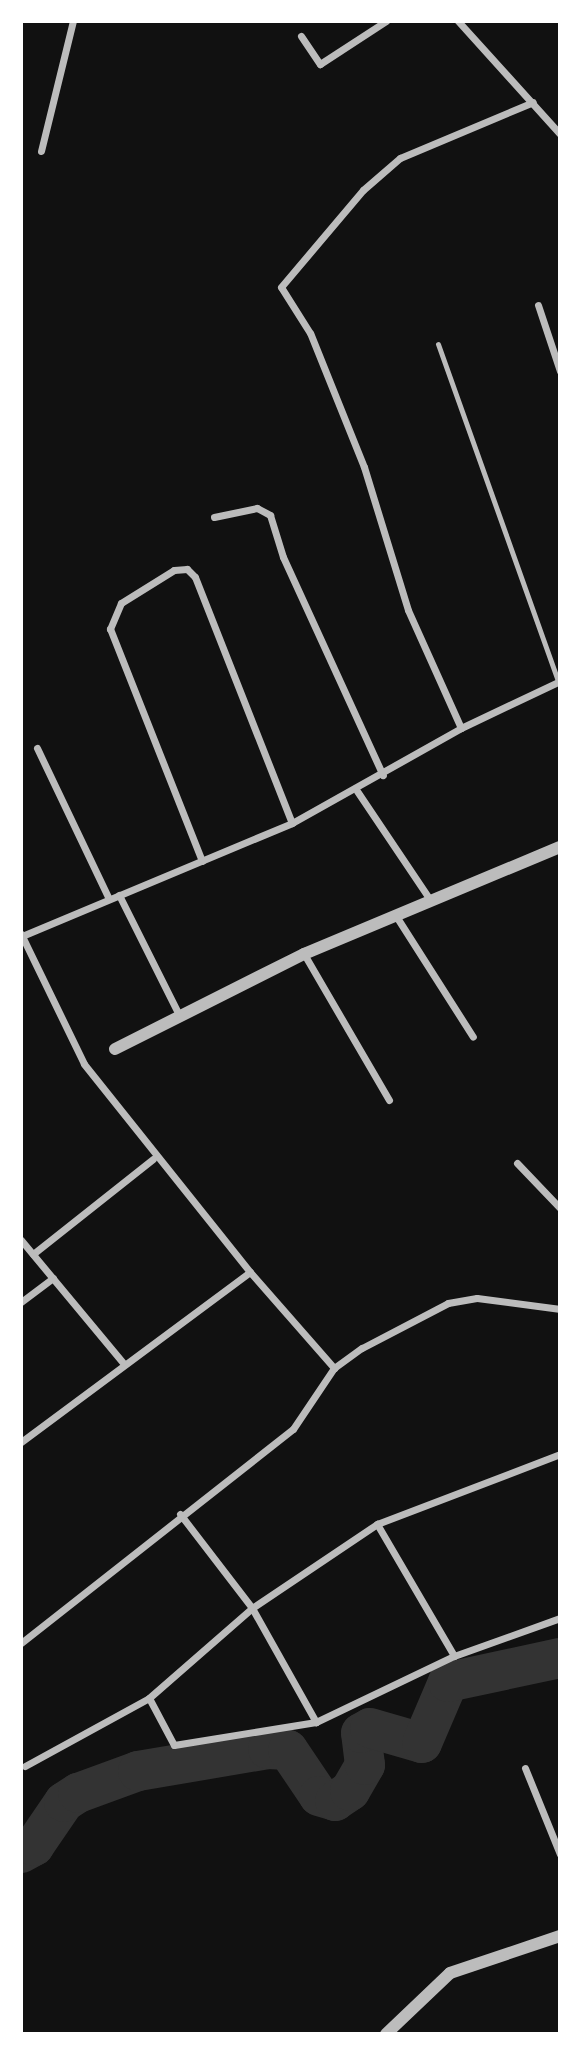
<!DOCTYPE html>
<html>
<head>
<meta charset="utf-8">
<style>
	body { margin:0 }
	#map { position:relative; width:581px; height:2055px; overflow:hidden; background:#111; font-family:"Asap Condensed",sans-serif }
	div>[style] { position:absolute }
	.river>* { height:40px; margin:-20px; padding:0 20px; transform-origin:20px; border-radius:20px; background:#333 }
	.service>* { height:5px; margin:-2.5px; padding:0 2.5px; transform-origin:2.5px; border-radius:2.5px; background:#bcbcbc }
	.minor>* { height:7px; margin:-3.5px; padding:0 3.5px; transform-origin:3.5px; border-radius:3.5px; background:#bcbcbc }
	.tertiary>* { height:12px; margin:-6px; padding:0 6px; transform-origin:6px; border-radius:6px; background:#bcbcbc }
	span { translate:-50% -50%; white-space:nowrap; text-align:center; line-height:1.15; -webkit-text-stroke:5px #fff; paint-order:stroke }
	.frame { position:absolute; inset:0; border:23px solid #fff; pointer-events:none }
</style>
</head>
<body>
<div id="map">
	<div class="river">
		<i style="left:21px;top:1853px;width:15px;rotate:-28deg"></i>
		<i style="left:34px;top:1846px;width:53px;rotate:-55.7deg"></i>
		<i style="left:64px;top:1802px;width:17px;rotate:-33deg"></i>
		<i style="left:78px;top:1793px;width:64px;rotate:-20.1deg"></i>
		<i style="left:138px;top:1771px;width:132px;rotate:-9.6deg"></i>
		<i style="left:268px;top:1749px;width:20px;rotate:3deg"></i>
		<i style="left:288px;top:1750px;width:55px;rotate:56deg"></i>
		<i style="left:319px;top:1796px;width:17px;rotate:17deg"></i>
		<i style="left:335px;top:1801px;width:18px;rotate:-34deg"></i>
		<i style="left:350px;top:1791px;width:30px;rotate:-60deg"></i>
		<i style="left:365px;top:1765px;width:32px;rotate:-97deg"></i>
		<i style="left:361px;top:1733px;width:10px;rotate:-29deg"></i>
		<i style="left:370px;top:1728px;width:54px;rotate:16.1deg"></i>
		<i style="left:422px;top:1743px;width:66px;rotate:-66.9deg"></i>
		<i style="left:448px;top:1682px;width:115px;rotate:-12.1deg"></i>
	</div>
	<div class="service">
		<i style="left:438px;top:344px;width:358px;rotate:70.4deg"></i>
	</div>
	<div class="minor">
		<i style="left:458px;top:21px;width:152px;rotate:47.9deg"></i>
		<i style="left:301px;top:36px;width:34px;rotate:56deg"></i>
		<i style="left:320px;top:64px;width:79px;rotate:-33.1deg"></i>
		<i style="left:41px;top:151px;width:134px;rotate:-76.2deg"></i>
		<i style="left:538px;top:305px;width:70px;rotate:71.6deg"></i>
		<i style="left:214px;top:517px;width:44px;rotate:-11.8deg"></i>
		<i style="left:257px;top:508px;width:15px;rotate:28deg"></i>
		<i style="left:270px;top:515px;width:44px;rotate:72.8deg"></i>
		<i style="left:283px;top:557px;width:240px;rotate:65.4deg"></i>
		<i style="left:461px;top:728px;width:129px;rotate:-114.2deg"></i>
		<i style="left:408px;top:610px;width:150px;rotate:-107.1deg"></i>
		<i style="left:364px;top:467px;width:144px;rotate:-111.9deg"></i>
		<i style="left:310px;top:333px;width:54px;rotate:-122.2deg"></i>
		<i style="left:281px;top:287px;width:127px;rotate:-49.8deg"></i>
		<i style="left:363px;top:190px;width:49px;rotate:-40.9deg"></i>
		<i style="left:400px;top:158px;width:144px;rotate:-22.8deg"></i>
		<i style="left:37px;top:748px;width:167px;rotate:64.5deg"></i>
		<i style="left:357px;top:791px;width:133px;rotate:56.1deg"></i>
		<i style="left:202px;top:861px;width:250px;rotate:-111.6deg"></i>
		<i style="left:110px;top:629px;width:28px;rotate:-67deg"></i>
		<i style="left:121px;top:603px;width:62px;rotate:-31.9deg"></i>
		<i style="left:174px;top:570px;width:13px;rotate:-4deg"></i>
		<i style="left:187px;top:569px;width:11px;rotate:45deg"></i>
		<i style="left:195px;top:577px;width:264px;rotate:68.5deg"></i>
		<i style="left:119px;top:895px;width:136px;rotate:63.4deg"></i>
		<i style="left:396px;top:916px;width:143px;rotate:57.5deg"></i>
		<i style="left:21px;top:934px;width:144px;rotate:64.1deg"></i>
		<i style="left:84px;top:1064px;width:266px;rotate:51.4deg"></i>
		<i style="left:250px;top:1272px;width:285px;rotate:143.4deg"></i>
		<i style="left:22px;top:936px;width:293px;rotate:-22.7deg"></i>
		<i style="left:292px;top:823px;width:194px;rotate:-29.3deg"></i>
		<i style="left:461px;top:728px;width:110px;rotate:-25.4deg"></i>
		<i style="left:304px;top:954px;width:169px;rotate:59.8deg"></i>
		<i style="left:517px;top:1163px;width:62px;rotate:46.3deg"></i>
		<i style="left:21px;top:1240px;width:160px;rotate:50.3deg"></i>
		<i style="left:33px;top:1254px;width:153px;rotate:-38.4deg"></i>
		<i style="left:250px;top:1272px;width:128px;rotate:48.8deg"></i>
		<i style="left:21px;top:1302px;width:40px;rotate:-37deg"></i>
		<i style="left:180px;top:1514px;width:118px;rotate:52.5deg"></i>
		<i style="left:252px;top:1608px;width:131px;rotate:60.7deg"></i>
		<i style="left:377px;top:1524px;width:153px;rotate:59.7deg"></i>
		<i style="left:21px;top:1643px;width:346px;rotate:-38.2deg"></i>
		<i style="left:293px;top:1429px;width:73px;rotate:-56.1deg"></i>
		<i style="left:334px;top:1368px;width:34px;rotate:-36deg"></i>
		<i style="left:362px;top:1348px;width:97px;rotate:-27.6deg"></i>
		<i style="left:448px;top:1303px;width:29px;rotate:-10deg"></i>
		<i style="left:477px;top:1298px;width:84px;rotate:7.5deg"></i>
		<i style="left:149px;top:1698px;width:53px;rotate:62deg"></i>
		<i style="left:174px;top:1745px;width:144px;rotate:-9.2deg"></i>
		<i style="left:316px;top:1722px;width:153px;rotate:-25.6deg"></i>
		<i style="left:454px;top:1656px;width:113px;rotate:-19.7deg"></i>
		<i style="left:25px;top:1766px;width:141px;rotate:-28.7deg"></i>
		<i style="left:149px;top:1698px;width:137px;rotate:-41.1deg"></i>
		<i style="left:252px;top:1608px;width:151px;rotate:-33.9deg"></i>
		<i style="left:377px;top:1524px;width:196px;rotate:-20.9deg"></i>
		<i style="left:525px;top:1768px;width:93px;rotate:67.9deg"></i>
	</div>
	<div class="tertiary">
		<i style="left:115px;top:1049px;width:212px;rotate:-26.7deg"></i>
		<i style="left:304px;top:954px;width:277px;rotate:-22.7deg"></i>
		<i style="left:386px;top:2034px;width:88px;rotate:-43.6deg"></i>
		<i style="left:450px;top:1973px;width:116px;rotate:-18.6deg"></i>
	</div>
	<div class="frame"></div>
</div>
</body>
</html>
